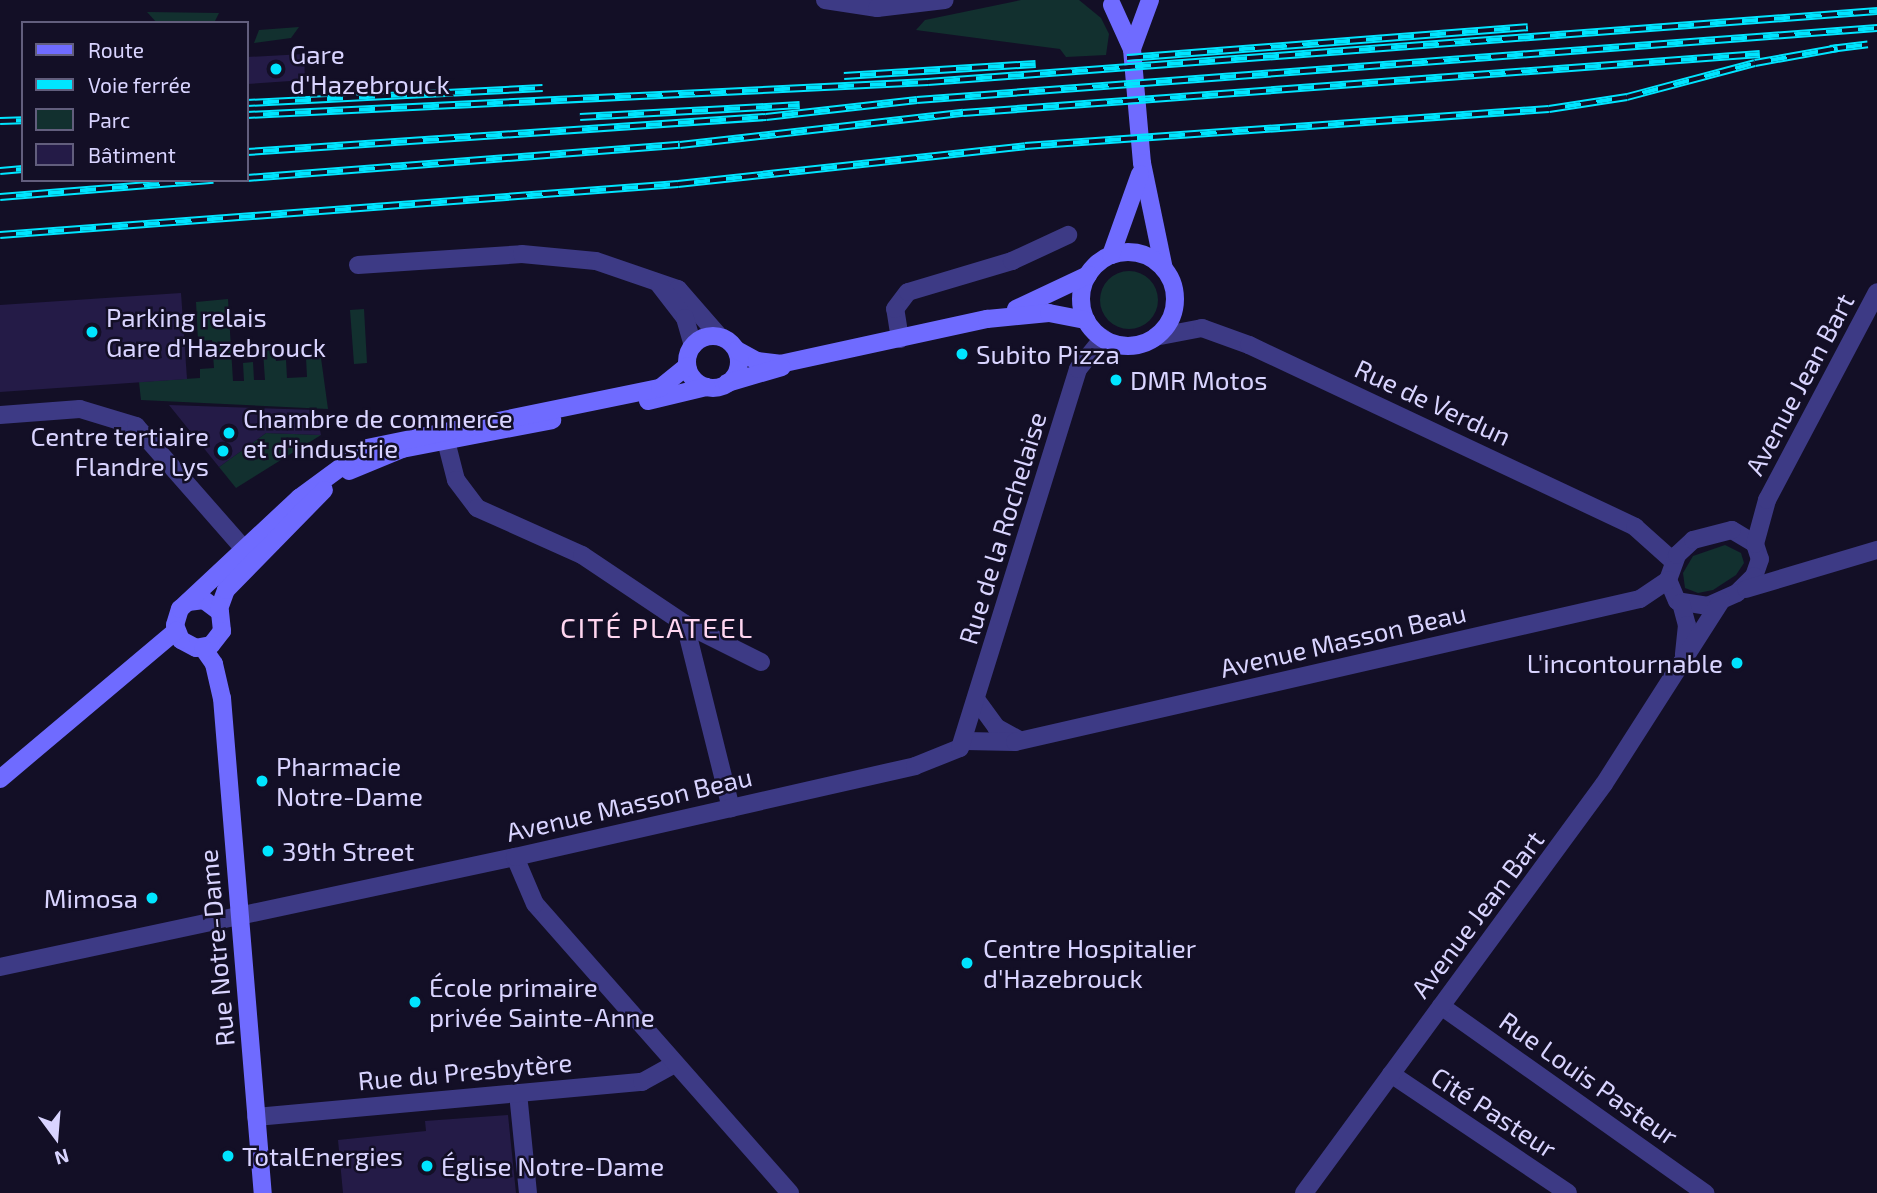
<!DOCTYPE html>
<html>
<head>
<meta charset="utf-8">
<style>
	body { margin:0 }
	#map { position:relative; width:1877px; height:1193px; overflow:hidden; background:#130f26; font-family:"Exo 2",sans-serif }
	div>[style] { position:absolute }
	.green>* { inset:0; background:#12302f }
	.round { border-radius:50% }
	.building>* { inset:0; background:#241b47 }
	.minor>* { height:18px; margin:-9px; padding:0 9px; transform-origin:9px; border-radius:9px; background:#3d3a85 }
	.tertiary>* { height:18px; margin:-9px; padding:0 9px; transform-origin:9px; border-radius:9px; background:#3d3a85 }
	.secondary>* { height:18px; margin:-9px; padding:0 9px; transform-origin:9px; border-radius:9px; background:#6f6bff }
	.secondary>.ring { margin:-9px; padding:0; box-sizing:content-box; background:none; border:18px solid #6f6bff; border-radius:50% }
	.rail>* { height:8px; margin-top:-4px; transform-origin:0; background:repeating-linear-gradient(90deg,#130f26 0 16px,#00e5ff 0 32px); box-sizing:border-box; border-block:2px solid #00e5ff }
	.dots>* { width:19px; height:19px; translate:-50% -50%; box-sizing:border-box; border:4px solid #130f26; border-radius:50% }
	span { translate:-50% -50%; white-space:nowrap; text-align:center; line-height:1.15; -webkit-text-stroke:5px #130f26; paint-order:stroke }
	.poi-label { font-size:26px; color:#d9d4ff }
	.left { translate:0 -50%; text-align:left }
	.right { translate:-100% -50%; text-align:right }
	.street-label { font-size:26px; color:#d9d4ff }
	.neighbourhood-label { font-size:28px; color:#ffd6f0; letter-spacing:2px }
	.legend { position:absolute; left:21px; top:21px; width:228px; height:161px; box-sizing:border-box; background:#130f26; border:2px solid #625e7d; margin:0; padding:9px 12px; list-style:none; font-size:21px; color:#d9d4ff }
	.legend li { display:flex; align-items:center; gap:14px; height:35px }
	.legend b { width:35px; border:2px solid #625e7d }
	.north { position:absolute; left:21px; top:1102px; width:70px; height:70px; -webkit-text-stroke:5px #130f26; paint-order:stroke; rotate:164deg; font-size:19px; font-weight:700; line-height:28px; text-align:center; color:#d9d4ff }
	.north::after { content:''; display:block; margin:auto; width:24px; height:32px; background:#d9d4ff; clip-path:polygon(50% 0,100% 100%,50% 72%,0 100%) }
</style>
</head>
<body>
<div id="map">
	<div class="green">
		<i style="clip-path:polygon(1021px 0,1079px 0,1101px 18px,1109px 34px,1106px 55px,1066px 57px,1060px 49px,916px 30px,925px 20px)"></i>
		<i style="clip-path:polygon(147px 12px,219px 13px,214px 23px,157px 23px)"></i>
		<i style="clip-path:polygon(299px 27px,291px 38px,254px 43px,259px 30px)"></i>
		<i class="round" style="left:1100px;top:271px;width:58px;height:58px"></i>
		<i style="clip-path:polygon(228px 299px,233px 381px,244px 381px,243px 363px,253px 362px,254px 380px,265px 380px,263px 351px,275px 350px,276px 361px,286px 360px,287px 378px,307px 377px,306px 358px,321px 358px,328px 409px,141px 400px,139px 382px,200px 378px,200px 369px,214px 368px,212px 340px,198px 341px,196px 302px)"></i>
		<i style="clip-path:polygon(364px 309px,367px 363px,354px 364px,350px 310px)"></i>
		<i style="clip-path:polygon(266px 433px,321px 435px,236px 488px,219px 467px)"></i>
		<i style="clip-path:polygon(1725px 545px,1741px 553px,1744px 563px,1736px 575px,1713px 590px,1698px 593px,1685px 588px,1683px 573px,1693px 556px)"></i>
	</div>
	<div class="building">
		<i style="clip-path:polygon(304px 54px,305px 80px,247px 84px,247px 57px)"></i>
		<i style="clip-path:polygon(181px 293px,187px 379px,0 392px,0 305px)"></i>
		<i style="clip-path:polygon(169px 405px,316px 410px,321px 435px,266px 433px,219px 467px)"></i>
		<i style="clip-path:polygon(508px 1115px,516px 1193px,343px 1193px,338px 1140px,426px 1131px,425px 1121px)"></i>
	</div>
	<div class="minor">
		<i style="left:358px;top:265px;width:164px;rotate:-3.8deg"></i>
		<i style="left:522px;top:254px;width:74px;rotate:5.4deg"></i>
		<i style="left:596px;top:261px;width:87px;rotate:18.9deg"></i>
		<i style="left:678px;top:289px;width:62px;rotate:48.9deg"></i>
		<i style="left:658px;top:283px;width:44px;rotate:52.4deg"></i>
		<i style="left:685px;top:318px;width:29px;rotate:74deg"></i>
		<i style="left:1155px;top:337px;width:48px;rotate:-10.8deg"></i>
		<i style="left:1202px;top:328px;width:50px;rotate:19.9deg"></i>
		<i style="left:1249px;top:345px;width:427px;rotate:25.2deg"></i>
		<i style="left:1635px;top:527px;width:51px;rotate:41.8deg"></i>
		<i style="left:900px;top:339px;width:30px;rotate:-99deg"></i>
		<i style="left:895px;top:309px;width:21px;rotate:-53deg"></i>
		<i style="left:908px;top:292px;width:109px;rotate:-16.6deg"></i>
		<i style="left:1012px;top:261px;width:62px;rotate:-24.9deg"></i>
		<i style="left:0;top:415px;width:80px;rotate:-4.3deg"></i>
		<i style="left:80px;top:409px;width:59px;rotate:16.9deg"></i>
		<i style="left:136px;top:426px;width:165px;rotate:48.7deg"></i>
		<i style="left:446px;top:441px;width:40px;rotate:75.6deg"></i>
		<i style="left:456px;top:480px;width:35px;rotate:53deg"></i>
		<i style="left:477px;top:508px;width:115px;rotate:24.1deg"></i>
		<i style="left:582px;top:555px;width:124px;rotate:33.8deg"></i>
		<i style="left:685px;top:624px;width:190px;rotate:76deg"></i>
		<i style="left:1732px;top:530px;width:27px;rotate:31deg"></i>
		<i style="left:1755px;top:544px;width:16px;rotate:72deg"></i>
		<i style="left:1760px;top:559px;width:18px;rotate:109deg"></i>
		<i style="left:1754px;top:576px;width:24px;rotate:135deg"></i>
		<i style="left:1737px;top:593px;width:32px;rotate:156deg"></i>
		<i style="left:1708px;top:606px;width:31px;rotate:-171deg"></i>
		<i style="left:1677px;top:601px;width:23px;rotate:-113deg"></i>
		<i style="left:1668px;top:580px;width:27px;rotate:-70deg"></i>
		<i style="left:1677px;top:555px;width:22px;rotate:-43deg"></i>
		<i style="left:1693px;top:540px;width:40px;rotate:-14.4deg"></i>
		<i style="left:1755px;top:544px;width:46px;rotate:-74.7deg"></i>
		<i style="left:1767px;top:500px;width:235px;rotate:-62.1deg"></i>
		<i style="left:1746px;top:589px;width:137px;rotate:-16.6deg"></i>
		<i style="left:1681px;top:603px;width:23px;rotate:75deg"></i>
		<i style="left:1687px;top:625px;width:30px;rotate:96deg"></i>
		<i style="left:685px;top:624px;width:85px;rotate:26.6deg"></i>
		<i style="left:978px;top:702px;width:31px;rotate:54deg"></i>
		<i style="left:996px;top:727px;width:25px;rotate:29deg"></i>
		<i style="left:966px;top:741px;width:49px;rotate:1.2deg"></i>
		<i style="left:1015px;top:742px;width:641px;rotate:-12.89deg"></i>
		<i style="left:1640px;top:599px;width:34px;rotate:-34deg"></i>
		<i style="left:0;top:967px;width:527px;rotate:-12.06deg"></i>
		<i style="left:1441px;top:1006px;width:324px;rotate:35.3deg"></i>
		<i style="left:1391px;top:1074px;width:213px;rotate:33.9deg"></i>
		<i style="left:518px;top:1093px;width:100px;rotate:84.3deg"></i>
		<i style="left:256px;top:1117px;width:388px;rotate:-5.2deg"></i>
		<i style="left:642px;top:1082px;width:38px;rotate:-29deg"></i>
		<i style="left:1304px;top:1193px;width:507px;rotate:-53.74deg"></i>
		<i style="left:1604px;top:784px;width:217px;rotate:-57.4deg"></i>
	</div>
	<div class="tertiary">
		<i style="left:825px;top:0;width:53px;rotate:8.7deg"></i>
		<i style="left:877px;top:8px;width:68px;rotate:-6.7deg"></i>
		<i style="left:790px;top:1193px;width:385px;rotate:-131.4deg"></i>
		<i style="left:535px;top:904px;width:51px;rotate:-113.1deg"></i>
		<i style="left:515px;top:857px;width:410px;rotate:-12.8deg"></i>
		<i style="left:915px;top:766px;width:48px;rotate:-21.8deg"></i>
		<i style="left:960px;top:748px;width:397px;rotate:-72.7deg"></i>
		<i style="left:1078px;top:369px;width:40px;rotate:-51deg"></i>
	</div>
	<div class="secondary">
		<i style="left:1112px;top:5px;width:48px;rotate:65.6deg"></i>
		<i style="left:1132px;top:49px;width:114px;rotate:85deg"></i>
		<i style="left:1142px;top:163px;width:108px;rotate:78.3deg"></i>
		<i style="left:1132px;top:49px;width:52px;rotate:-69.8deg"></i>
		<i class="ring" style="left:1081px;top:252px;width:76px;height:76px"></i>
		<i style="left:1111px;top:255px;width:86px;rotate:-70.3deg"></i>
		<i style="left:1016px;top:309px;width:80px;rotate:-25.3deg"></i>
		<i class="ring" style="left:687px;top:336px;width:34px;height:34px"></i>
		<i style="left:737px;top:350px;width:23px;rotate:29deg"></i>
		<i style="left:757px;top:361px;width:23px;rotate:7deg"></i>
		<i style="left:780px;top:364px;width:212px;rotate:-12.3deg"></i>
		<i style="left:987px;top:319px;width:62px;rotate:-5.5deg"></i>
		<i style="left:1049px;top:313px;width:38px;rotate:11deg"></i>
		<i style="left:727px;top:383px;width:57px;rotate:-16.2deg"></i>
		<i style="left:648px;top:401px;width:60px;rotate:-13.6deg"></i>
		<i style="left:349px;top:471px;width:57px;rotate:-22.5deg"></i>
		<i style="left:402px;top:449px;width:153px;rotate:-10.9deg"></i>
		<i style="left:188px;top:602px;width:16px;rotate:-7deg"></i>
		<i style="left:204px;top:600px;width:20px;rotate:37deg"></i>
		<i style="left:220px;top:612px;width:19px;rotate:84deg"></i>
		<i style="left:222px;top:631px;width:18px;rotate:128deg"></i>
		<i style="left:211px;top:645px;width:15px;rotate:169deg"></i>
		<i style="left:196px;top:648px;width:17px;rotate:-152deg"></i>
		<i style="left:181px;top:640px;width:16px;rotate:-112deg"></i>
		<i style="left:175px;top:625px;width:17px;rotate:-73deg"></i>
		<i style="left:180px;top:609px;width:163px;rotate:-43deg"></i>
		<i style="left:299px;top:498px;width:84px;rotate:-36.3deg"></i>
		<i style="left:367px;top:448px;width:299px;rotate:-11.6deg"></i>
		<i style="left:660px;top:388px;width:35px;rotate:-39deg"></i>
		<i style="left:219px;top:609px;width:20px;rotate:-70deg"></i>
		<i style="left:226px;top:590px;width:140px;rotate:-45.6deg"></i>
		<i style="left:203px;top:648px;width:19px;rotate:55deg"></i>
		<i style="left:214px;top:664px;width:35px;rotate:77deg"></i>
		<i style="left:222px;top:698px;width:497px;rotate:85.3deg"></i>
		<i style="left:0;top:779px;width:230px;rotate:-40.1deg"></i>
	</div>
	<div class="rail">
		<i style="left:1830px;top:49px;width:38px;rotate:-7deg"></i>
		<i style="left:1127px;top:58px;width:402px;rotate:-4.4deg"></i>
		<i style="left:844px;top:76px;width:192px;rotate:-3.6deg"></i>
		<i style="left:247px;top:103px;width:296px;rotate:-2.9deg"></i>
		<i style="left:247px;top:115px;width:682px;rotate:-2.77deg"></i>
		<i style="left:928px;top:82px;width:952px;rotate:-4.28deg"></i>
		<i style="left:580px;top:117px;width:220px;rotate:-3.1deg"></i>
		<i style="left:0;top:121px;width:23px;rotate:-2deg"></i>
		<i style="left:247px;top:152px;width:520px;rotate:-3.86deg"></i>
		<i style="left:766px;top:117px;width:152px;rotate:-6.4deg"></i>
		<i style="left:917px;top:100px;width:963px;rotate:-4.29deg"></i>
		<i style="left:0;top:171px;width:23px;rotate:-5deg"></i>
		<i style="left:247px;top:178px;width:434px;rotate:-4.4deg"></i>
		<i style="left:680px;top:145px;width:285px;rotate:-6.5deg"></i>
		<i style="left:963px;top:113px;width:799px;rotate:-4.23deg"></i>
		<i style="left:0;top:197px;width:214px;rotate:-4.6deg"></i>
		<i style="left:0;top:235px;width:680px;rotate:-4.3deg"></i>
		<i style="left:678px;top:184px;width:349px;rotate:-6.2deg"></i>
		<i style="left:1025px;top:146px;width:525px;rotate:-4.04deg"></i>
		<i style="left:1549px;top:109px;width:79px;rotate:-8.7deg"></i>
		<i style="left:1627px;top:97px;width:132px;rotate:-14.9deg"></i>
		<i style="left:1755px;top:63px;width:84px;rotate:-10.2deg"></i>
	</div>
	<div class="dots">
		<i style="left:276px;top:69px;background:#00e5ff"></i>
		<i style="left:92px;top:332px;background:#00e5ff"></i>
		<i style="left:962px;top:354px;background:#00e5ff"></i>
		<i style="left:1116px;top:380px;background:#00e5ff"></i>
		<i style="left:229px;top:433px;background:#00e5ff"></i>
		<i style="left:223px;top:451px;background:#00e5ff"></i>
		<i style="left:1737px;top:663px;background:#00e5ff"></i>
		<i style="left:262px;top:781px;background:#00e5ff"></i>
		<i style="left:268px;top:851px;background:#00e5ff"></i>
		<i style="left:152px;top:898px;background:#00e5ff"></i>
		<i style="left:967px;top:963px;background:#00e5ff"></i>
		<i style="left:415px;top:1002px;background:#00e5ff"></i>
		<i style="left:228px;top:1156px;background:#00e5ff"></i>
		<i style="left:427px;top:1166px;background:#00e5ff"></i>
	</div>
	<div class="poi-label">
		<span class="left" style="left:290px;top:69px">Gare<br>d'Hazebrouck</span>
		<span class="left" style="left:106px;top:332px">Parking relais<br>Gare d'Hazebrouck</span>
		<span class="left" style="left:976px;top:354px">Subito Pizza</span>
		<span class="left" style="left:1130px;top:380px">DMR Motos</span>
		<span class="left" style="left:243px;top:433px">Chambre de commerce<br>et d'industrie</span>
		<span class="right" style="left:209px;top:451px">Centre tertiaire<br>Flandre Lys</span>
		<span class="right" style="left:1723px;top:663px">L'incontournable</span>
		<span class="left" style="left:276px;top:781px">Pharmacie<br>Notre-Dame</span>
		<span class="left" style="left:282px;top:851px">39th Street</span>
		<span class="right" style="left:138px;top:898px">Mimosa</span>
		<span class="left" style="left:983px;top:963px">Centre Hospitalier<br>d'Hazebrouck</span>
		<span class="left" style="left:429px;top:1002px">École primaire<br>privée Sainte-Anne</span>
		<span class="left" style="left:242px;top:1156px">TotalEnergies</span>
		<span class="left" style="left:441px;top:1166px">Église Notre-Dame</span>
	</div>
	<div class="street-label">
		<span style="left:1799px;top:384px;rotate:-62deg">Avenue Jean Bart</span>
		<span style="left:1433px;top:402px;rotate:25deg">Rue de Verdun</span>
		<span style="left:1002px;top:528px;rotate:-73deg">Rue de la Rochelaise</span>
		<span style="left:1343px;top:640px;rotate:-13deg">Avenue Masson Beau</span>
		<span style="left:629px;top:804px;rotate:-13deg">Avenue Masson Beau</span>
		<span style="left:1477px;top:914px;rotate:-53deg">Avenue Jean Bart</span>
		<span style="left:216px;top:948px;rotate:-95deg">Rue Notre-Dame</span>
		<span style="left:465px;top:1071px;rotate:-5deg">Rue du Presbytère</span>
		<span style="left:1589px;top:1078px;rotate:35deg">Rue Louis Pasteur</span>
		<span style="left:1494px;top:1112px;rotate:33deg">Cité Pasteur</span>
	</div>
	<div class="neighbourhood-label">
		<span style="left:657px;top:627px">CITÉ PLATEEL</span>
	</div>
	<ul class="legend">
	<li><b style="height:9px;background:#6f6bff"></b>Route</li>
	<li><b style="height:9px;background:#00e5ff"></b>Voie ferrée</li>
	<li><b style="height:19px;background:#12302f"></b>Parc</li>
	<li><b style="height:19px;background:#241b47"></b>Bâtiment</li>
	</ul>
	<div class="north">N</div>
</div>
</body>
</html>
